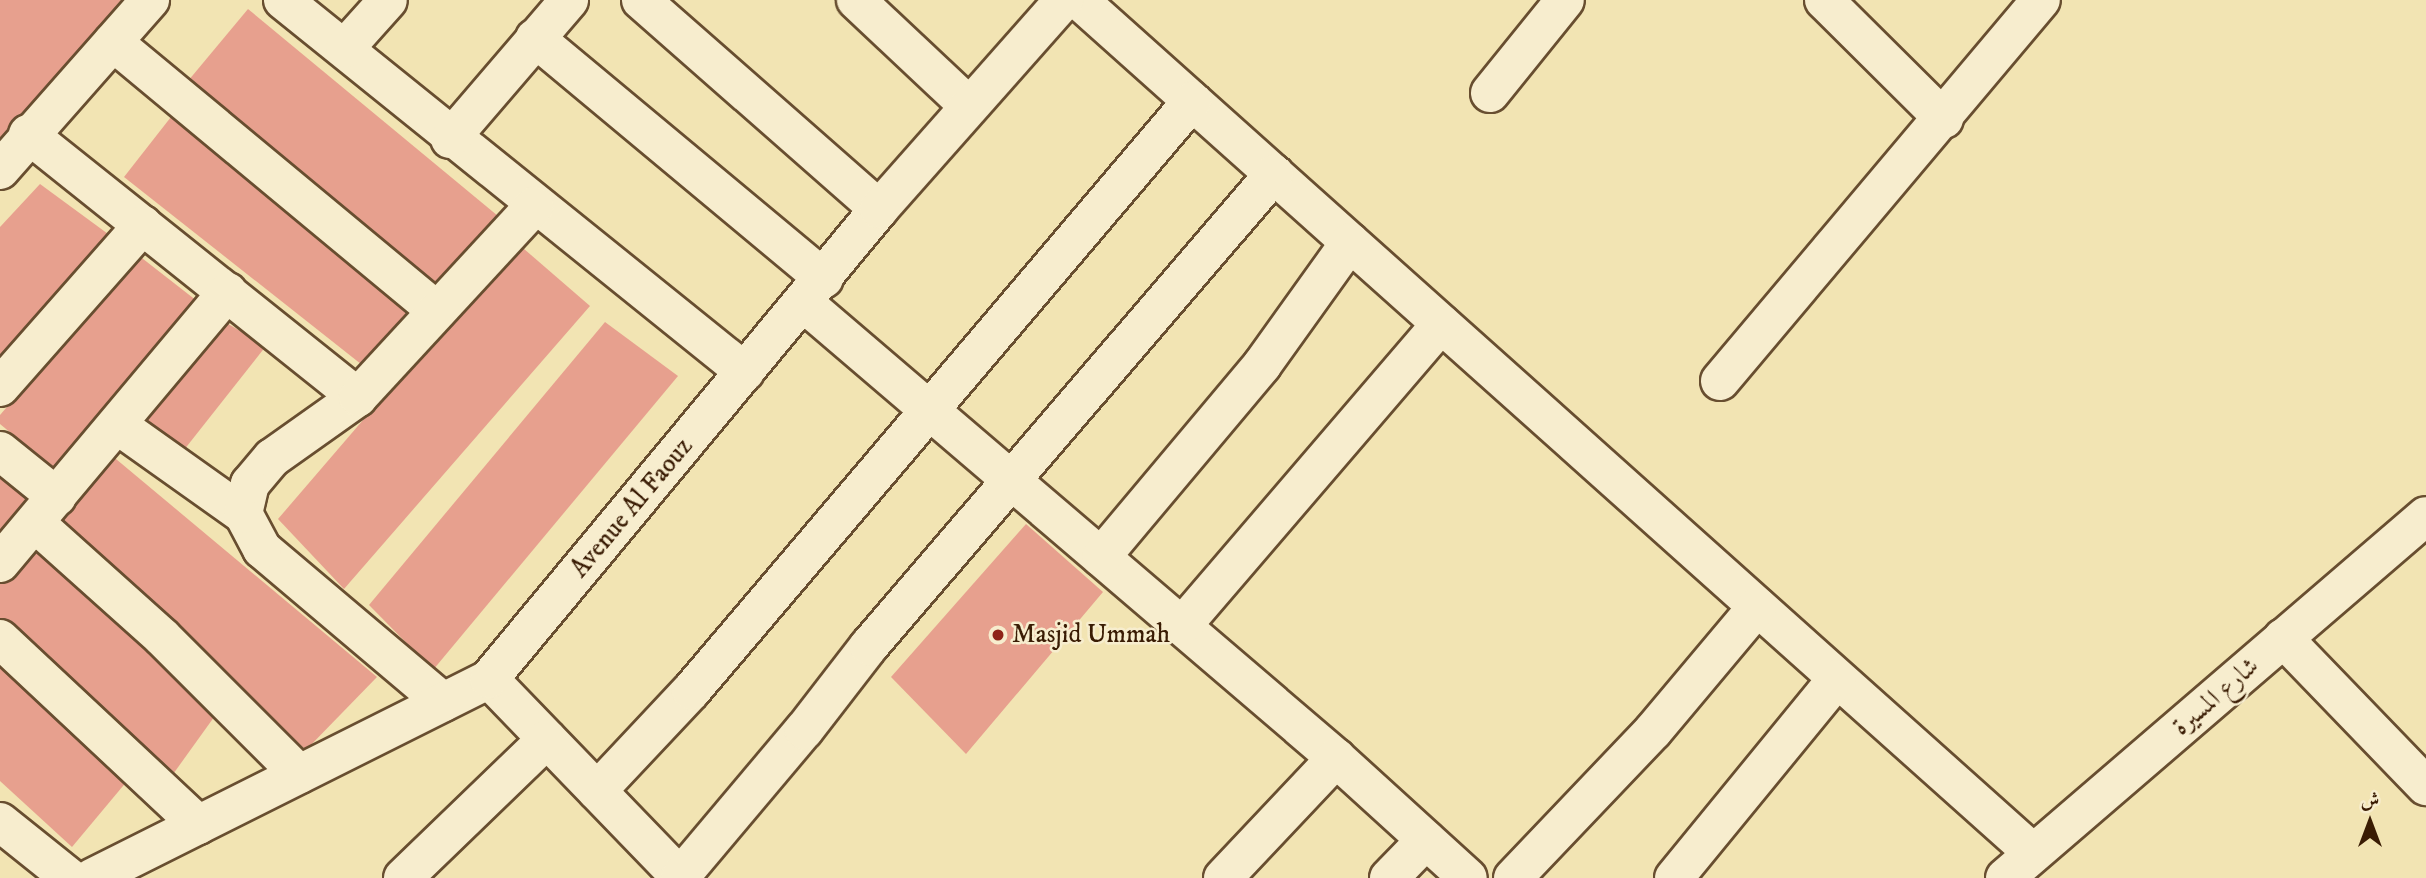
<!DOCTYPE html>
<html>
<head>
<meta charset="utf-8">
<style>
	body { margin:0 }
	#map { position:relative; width:2426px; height:878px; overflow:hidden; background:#f2e4b3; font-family:"IM FELL DW Pica",Amiri,serif }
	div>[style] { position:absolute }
	.building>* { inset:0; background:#e7a08e }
	.roads { filter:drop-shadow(2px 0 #684e30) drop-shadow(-2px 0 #684e30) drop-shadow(0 2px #684e30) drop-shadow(0 -2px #684e30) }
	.street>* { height:38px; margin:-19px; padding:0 19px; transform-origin:19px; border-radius:19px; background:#f7edce }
	.secondary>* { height:38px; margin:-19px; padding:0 19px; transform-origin:19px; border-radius:19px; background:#f7edce }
	.dots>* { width:19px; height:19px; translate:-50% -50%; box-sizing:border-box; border:4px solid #f7edce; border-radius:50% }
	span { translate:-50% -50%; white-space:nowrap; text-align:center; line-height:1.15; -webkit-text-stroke:5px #f7edce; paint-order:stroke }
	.street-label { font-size:26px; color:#3a1c04 }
	.poi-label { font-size:26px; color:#3a1c04 }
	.left { translate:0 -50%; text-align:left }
	.north { position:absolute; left:2335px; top:787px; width:70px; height:70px; -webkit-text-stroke:5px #f7edce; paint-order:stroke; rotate:0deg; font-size:19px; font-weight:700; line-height:28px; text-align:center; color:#3a1c04 }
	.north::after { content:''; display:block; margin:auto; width:24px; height:32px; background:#3a1c04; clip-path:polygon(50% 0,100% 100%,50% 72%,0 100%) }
</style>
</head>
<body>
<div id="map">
	<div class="building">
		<i style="clip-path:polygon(0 0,128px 0,0 142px)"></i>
		<i style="clip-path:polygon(248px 9px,498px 216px,433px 294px,183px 87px)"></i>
		<i style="clip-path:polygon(178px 108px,424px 309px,366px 368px,124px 177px)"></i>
		<i style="clip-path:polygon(40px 184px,119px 242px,0 370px,0 227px)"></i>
		<i style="clip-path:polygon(516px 242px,590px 306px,344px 589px,278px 519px)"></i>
		<i style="clip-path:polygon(138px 255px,197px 301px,67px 479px,0 424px,0 415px)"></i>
		<i style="clip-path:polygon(218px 318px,266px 346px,180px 455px,134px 417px)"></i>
		<i style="clip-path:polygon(605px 322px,678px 376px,433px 670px,369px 605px)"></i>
		<i style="clip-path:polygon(110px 454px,377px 677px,306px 750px,51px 523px)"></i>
		<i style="clip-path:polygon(0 471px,44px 500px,0 546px)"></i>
		<i style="clip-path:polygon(1026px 524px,1103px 592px,966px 754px,891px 677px)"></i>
		<i style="clip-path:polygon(39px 538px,222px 706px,171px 777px,0 624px,0 573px)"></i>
		<i style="clip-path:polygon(0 650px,133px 774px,72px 847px,0 781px)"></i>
	</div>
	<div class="roads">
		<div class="street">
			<i style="left:283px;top:0;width:593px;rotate:38.84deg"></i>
			<i style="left:641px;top:0;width:317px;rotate:41.3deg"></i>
			<i style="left:856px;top:0;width:155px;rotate:43.2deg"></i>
			<i style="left:1079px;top:0;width:1280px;rotate:41.8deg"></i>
			<i style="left:1824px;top:0;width:169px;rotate:44.8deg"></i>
			<i style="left:535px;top:38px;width:376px;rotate:39.8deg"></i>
			<i style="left:113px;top:42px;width:421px;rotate:39.7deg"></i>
			<i style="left:345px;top:48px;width:64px;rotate:-48.1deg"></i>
			<i style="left:1490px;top:93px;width:119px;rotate:-51.1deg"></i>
			<i style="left:28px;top:134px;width:422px;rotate:38.6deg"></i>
			<i style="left:450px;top:139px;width:183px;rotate:-49.4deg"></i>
			<i style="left:0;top:170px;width:227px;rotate:-48.6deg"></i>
			<i style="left:804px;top:303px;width:700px;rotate:40.54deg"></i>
			<i style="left:1336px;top:758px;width:178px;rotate:42.3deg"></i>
			<i style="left:1720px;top:381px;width:498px;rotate:-49.9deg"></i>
			<i style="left:0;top:387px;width:216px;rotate:-48.6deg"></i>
			<i style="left:119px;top:426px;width:152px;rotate:35.4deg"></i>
			<i style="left:0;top:451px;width:73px;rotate:38.9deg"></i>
			<i style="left:35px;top:523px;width:171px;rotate:41.9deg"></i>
			<i style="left:162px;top:637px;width:194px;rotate:45deg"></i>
			<i style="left:1101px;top:557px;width:251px;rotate:-50deg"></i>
			<i style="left:1262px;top:365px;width:151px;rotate:-54.4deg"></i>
			<i style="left:0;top:563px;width:354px;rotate:-50deg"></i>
			<i style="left:1182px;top:626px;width:398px;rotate:-49.4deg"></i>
			<i style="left:2283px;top:638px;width:206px;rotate:46deg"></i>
			<i style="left:0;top:639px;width:272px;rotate:43.1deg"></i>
			<i style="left:489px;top:679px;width:277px;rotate:46deg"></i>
			<i style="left:443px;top:702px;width:237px;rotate:-139.8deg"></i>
			<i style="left:262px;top:549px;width:40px;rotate:-118deg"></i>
			<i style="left:243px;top:514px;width:31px;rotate:-77deg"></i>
			<i style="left:250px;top:484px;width:34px;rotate:-50deg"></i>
			<i style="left:272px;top:458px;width:105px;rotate:-35.3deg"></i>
			<i style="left:358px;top:397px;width:260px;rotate:-47.3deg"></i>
			<i style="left:597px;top:791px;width:137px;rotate:-46.8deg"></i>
			<i style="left:691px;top:691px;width:774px;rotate:-49.66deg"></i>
			<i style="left:0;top:822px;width:90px;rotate:38.7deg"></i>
			<i style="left:680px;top:877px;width:192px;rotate:-49.9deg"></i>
			<i style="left:804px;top:730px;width:106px;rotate:-52.3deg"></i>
			<i style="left:869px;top:646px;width:622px;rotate:-49.37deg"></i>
			<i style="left:92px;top:878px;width:444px;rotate:-26.6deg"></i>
			<i style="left:489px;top:679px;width:611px;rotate:-50.31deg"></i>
			<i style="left:879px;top:209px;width:279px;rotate:-48.5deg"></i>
			<i style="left:403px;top:878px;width:200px;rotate:-44deg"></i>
			<i style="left:1223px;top:878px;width:165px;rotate:-46.7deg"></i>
			<i style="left:1389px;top:878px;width:53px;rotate:-45.8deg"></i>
			<i style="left:1513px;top:878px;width:203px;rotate:-46.4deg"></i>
			<i style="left:1653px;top:731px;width:162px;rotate:-50deg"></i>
			<i style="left:1674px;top:878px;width:257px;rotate:-50.7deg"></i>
		</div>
		<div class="secondary">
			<i style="left:2005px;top:878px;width:555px;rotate:-40.69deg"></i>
		</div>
	</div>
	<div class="dots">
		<i style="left:998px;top:635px;background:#8f2418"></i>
	</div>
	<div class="street-label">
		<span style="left:632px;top:508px;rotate:-50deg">Avenue Al Faouz</span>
		<span style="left:2216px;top:697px;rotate:-41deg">شارع المسيرة</span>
	</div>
	<div class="poi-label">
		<span class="left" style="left:1012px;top:635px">Masjid Ummah</span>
	</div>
	<div class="north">ش</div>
</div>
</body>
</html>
